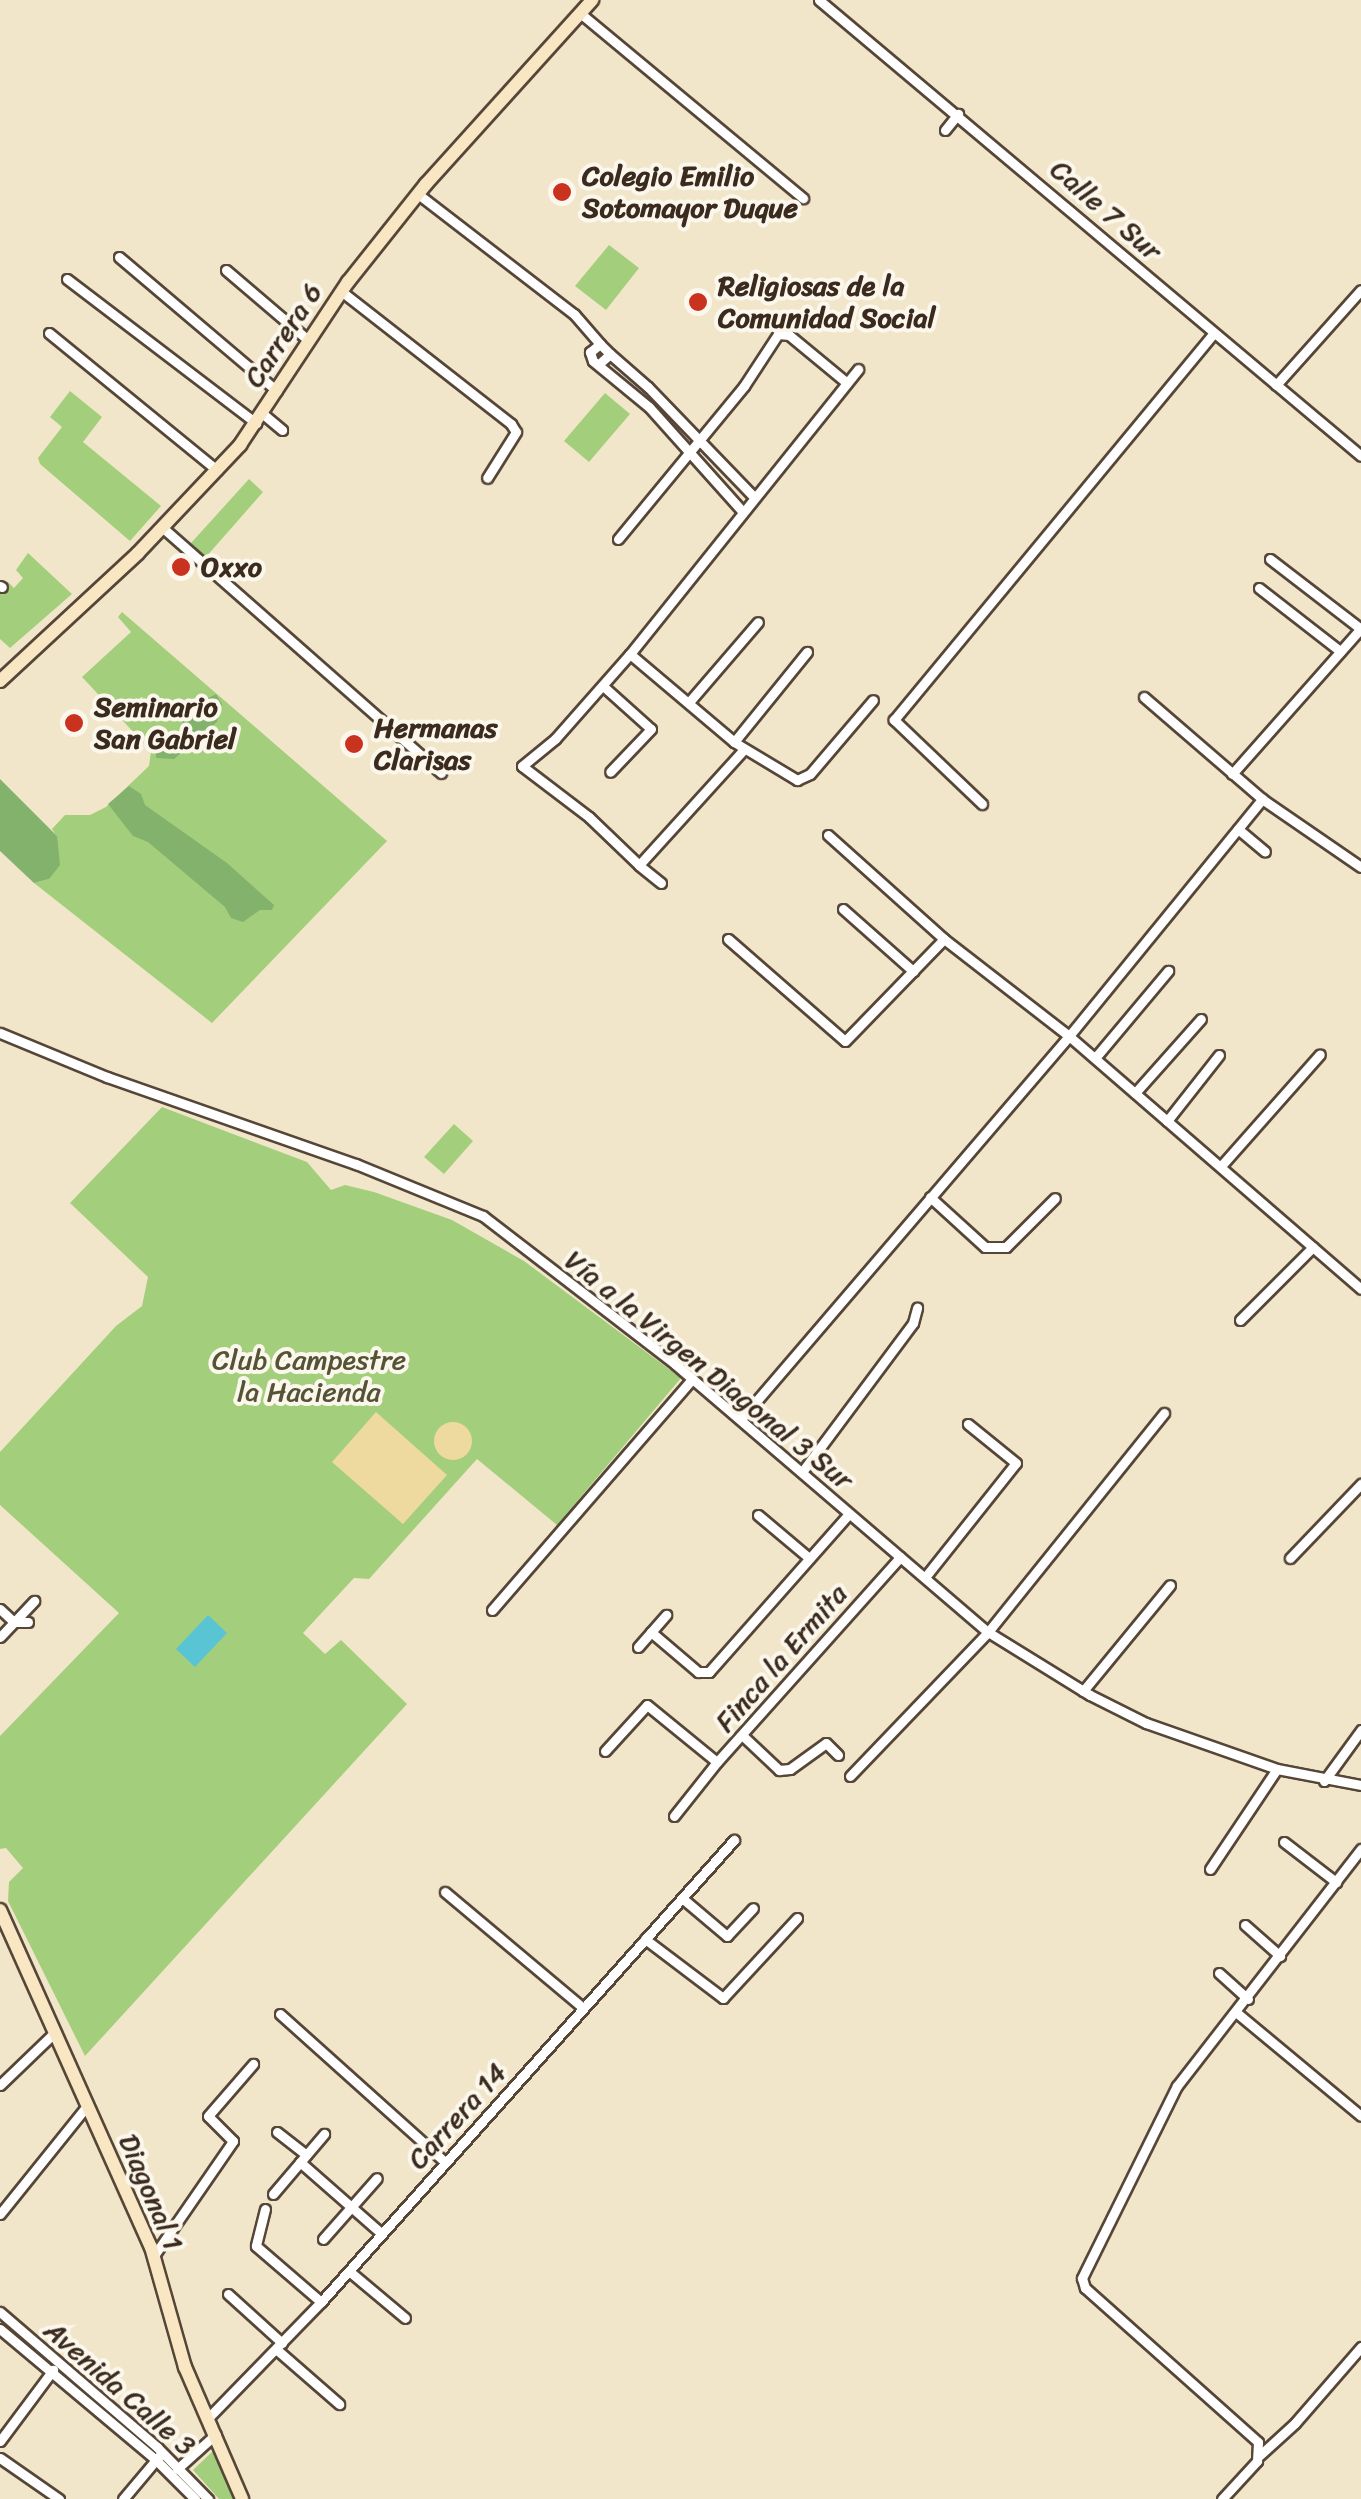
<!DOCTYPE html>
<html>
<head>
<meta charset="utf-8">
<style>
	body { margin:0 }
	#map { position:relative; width:1361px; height:2499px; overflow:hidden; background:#f2e6ca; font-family:Sriracha,sans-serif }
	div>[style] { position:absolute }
	.green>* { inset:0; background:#a3cf7c }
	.forest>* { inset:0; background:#82b26c }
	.sand>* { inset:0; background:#eeda9e }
	.round { border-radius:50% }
	.water>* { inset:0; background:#59c4d4 }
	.roads { filter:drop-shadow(2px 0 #564638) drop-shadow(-2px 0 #564638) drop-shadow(0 2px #564638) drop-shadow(0 -2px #564638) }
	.minor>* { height:9px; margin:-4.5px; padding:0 4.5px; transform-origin:4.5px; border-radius:4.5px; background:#fff }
	.secondary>* { height:12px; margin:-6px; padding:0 6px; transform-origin:6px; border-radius:6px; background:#f9e7c3 }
	.dots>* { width:28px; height:28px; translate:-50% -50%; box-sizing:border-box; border:5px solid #fbf7ec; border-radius:50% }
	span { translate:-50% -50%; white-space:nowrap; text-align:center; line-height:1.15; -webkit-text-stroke:8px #fbf7ec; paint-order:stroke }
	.poi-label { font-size:28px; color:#3b2a1e; font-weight:700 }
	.left { translate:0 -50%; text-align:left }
	.street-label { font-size:28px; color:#3b2a1e }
	.park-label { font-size:28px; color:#555336 }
</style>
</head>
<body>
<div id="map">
	<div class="green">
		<i style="clip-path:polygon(609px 245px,639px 268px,606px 310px,575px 286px)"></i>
		<i style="clip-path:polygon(70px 391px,102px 417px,83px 442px,161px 506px,130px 541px,40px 464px,38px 458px,62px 427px,50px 417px)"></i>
		<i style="clip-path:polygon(605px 393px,630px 414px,589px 462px,564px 441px)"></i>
		<i style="clip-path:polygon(249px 479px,263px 492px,206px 557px,191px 543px)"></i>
		<i style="clip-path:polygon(28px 553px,72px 594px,10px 648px,0 639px,0 589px,8px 582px,14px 588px,23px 578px,16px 570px)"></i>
		<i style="clip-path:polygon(122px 612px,387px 841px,212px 1023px,34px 883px,49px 879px,57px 837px,52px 829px,65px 815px,90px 815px,106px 807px,149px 766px,151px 751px,82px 677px,131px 632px,118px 617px)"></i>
		<i style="clip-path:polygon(162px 1107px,307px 1162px,331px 1190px,345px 1185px,374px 1192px,452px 1220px,524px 1261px,681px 1378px,557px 1525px,477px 1459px,369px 1579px,354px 1578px,303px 1633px,325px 1654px,341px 1640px,407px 1704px,85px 2056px,8px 1901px,9px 1882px,23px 1868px,6px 1848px,0 1849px,0 1736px,119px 1613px,0 1505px,0 1452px,116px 1326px,142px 1306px,148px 1277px,70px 1203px)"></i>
		<i style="clip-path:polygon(454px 1124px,473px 1141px,444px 1174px,424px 1157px)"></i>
		<i style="clip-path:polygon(213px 2451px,234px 2499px,219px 2499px,193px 2470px)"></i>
	</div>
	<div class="forest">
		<i style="clip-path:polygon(216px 694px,222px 704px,217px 722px,174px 759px,156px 758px,155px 742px,181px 732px,185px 711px)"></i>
		<i style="clip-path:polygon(0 779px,57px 836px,60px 865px,49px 879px,34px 883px,0 851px)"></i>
		<i style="clip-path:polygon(129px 786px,141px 794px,145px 805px,227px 863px,274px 905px,272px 910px,260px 910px,243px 922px,231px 918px,225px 907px,148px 842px,133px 836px,108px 804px)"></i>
	</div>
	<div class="sand">
		<i style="clip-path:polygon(376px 1412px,447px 1475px,403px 1524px,332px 1462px)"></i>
		<i class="round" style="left:434px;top:1422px;width:38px;height:38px"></i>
	</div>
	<div class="water">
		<i style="clip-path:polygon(208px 1615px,227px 1633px,195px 1667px,176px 1649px)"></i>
	</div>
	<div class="roads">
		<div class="minor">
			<i style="left:819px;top:0;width:708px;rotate:40.07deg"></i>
			<i style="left:580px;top:13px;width:290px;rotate:39.7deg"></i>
			<i style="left:945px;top:130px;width:21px;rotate:-51deg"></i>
			<i style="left:418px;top:194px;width:197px;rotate:37.6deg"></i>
			<i style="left:574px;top:314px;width:40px;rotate:49deg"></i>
			<i style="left:119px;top:257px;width:207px;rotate:40.3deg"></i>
			<i style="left:226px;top:270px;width:109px;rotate:40.5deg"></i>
			<i style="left:67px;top:279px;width:238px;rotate:37.3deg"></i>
			<i style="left:341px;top:291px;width:216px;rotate:38deg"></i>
			<i style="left:511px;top:424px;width:9px;rotate:58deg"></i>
			<i style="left:516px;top:432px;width:54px;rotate:122.2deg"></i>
			<i style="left:49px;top:333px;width:217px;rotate:39.2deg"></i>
			<i style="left:610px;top:354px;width:50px;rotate:41deg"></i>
			<i style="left:648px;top:387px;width:153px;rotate:46.1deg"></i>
			<i style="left:600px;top:363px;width:13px;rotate:-42deg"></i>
			<i style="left:610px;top:354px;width:14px;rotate:-135deg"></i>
			<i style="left:600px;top:344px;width:13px;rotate:141deg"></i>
			<i style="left:590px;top:352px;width:9px;rotate:72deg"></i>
			<i style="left:593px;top:361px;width:72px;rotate:39.4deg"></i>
			<i style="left:649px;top:407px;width:140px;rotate:48.2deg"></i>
			<i style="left:1276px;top:385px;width:127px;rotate:-48.2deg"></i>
			<i style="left:263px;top:414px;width:25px;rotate:40deg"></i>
			<i style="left:162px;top:527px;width:372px;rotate:41.4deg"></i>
			<i style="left:618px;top:539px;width:198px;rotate:-50.5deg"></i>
			<i style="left:744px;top:386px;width:62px;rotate:-56.8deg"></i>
			<i style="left:778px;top:334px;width:11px;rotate:5deg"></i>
			<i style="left:789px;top:335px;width:75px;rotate:39.6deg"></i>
			<i style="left:1270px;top:559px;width:115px;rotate:37.6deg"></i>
			<i style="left:0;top:586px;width:2px;rotate:27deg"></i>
			<i style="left:1259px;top:588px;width:103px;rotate:37.9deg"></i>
			<i style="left:630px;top:654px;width:136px;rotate:40.2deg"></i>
			<i style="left:734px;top:742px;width:74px;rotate:31.1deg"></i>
			<i style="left:797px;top:780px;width:14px;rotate:-25deg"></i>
			<i style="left:810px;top:774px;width:97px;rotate:-49.6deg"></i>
			<i style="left:603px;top:686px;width:64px;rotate:41.9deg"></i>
			<i style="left:651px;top:729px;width:59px;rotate:133.6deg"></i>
			<i style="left:1144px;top:697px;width:156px;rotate:40.8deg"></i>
			<i style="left:1262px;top:799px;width:120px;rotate:34.5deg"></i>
			<i style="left:690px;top:701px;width:104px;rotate:-49.3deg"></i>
			<i style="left:734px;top:742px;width:116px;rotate:-51deg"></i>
			<i style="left:1232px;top:774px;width:195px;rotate:-48.5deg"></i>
			<i style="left:982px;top:804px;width:122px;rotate:-136.3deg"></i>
			<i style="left:894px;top:720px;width:501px;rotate:-50.43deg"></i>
			<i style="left:1238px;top:829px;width:35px;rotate:40deg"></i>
			<i style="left:828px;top:835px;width:156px;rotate:41.9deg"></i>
			<i style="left:944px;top:939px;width:158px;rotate:37.8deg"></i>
			<i style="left:1069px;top:1036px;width:386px;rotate:40.9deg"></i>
			<i style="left:639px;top:865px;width:69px;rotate:-136.2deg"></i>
			<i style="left:589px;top:817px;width:84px;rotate:-142.7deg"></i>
			<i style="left:522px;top:766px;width:43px;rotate:-39.3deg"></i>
			<i style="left:555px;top:739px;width:113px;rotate:-48.6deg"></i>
			<i style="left:630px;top:654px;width:365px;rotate:-51.3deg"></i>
			<i style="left:661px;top:883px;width:28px;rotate:-141deg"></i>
			<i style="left:639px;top:865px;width:156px;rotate:-47.8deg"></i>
			<i style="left:843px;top:909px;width:94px;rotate:41.5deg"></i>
			<i style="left:728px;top:939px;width:155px;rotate:41.1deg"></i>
			<i style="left:845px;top:1041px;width:142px;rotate:-45.9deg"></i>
			<i style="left:0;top:1033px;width:116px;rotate:22.4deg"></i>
			<i style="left:107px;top:1077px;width:264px;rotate:19.3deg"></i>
			<i style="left:356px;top:1164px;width:137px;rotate:22.3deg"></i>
			<i style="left:483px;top:1216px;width:242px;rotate:37.6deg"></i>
			<i style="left:675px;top:1364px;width:412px;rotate:40.6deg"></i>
			<i style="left:988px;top:1632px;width:120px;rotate:31.7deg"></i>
			<i style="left:1090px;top:1695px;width:63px;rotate:26.6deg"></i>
			<i style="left:1146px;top:1723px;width:139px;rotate:19.3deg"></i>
			<i style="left:1277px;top:1769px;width:86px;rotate:10.8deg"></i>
			<i style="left:1095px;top:1058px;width:114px;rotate:-50deg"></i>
			<i style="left:1135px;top:1093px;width:99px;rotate:-48.3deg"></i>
			<i style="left:1167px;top:1121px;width:84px;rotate:-51.8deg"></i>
			<i style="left:1221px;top:1166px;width:149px;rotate:-48.5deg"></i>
			<i style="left:930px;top:1197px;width:74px;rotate:42.3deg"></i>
			<i style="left:985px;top:1247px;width:21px"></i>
			<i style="left:1006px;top:1247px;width:69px;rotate:-45deg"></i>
			<i style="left:1240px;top:1320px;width:103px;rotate:-45deg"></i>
			<i style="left:741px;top:1419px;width:504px;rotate:-49.42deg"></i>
			<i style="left:1069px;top:1036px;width:306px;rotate:-50.8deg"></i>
			<i style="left:802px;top:1472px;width:186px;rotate:-53.3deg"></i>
			<i style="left:913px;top:1323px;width:16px;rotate:-75deg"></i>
			<i style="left:758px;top:1515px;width:67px;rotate:40.1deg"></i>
			<i style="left:1290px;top:1558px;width:103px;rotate:-46.2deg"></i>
			<i style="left:926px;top:1576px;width:144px;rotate:-51.5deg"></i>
			<i style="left:1016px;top:1463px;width:62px;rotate:-140.9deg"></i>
			<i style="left:0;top:1609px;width:19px;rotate:43deg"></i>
			<i style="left:14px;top:1622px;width:14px"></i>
			<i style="left:492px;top:1610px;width:306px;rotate:-49.1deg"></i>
			<i style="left:651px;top:1632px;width:62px;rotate:40.4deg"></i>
			<i style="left:698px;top:1672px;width:11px"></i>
			<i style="left:709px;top:1672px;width:211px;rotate:-48.5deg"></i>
			<i style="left:0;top:1637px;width:50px;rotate:-46.6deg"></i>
			<i style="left:638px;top:1647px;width:43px;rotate:-48.8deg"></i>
			<i style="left:1083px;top:1691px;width:137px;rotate:-50.6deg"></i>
			<i style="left:743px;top:1736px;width:50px;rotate:43.4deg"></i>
			<i style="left:779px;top:1770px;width:11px;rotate:-5deg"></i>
			<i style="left:790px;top:1769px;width:44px;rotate:-35.8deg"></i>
			<i style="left:826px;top:1743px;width:17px;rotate:45deg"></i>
			<i style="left:605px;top:1751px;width:62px;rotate:-47.6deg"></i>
			<i style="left:647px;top:1705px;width:90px;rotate:39.2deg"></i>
			<i style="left:850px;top:1776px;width:199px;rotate:-46.2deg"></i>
			<i style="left:988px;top:1632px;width:281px;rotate:-51.2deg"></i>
			<i style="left:1324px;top:1781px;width:63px;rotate:-54deg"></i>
			<i style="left:674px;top:1816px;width:69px;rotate:-51.5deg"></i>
			<i style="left:717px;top:1762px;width:275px;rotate:-48.2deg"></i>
			<i style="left:1284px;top:1842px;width:66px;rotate:37.6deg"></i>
			<i style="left:1210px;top:1869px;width:120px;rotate:-56.2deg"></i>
			<i style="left:445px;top:1892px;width:180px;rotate:40deg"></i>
			<i style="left:682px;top:1898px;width:59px;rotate:40.2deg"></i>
			<i style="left:727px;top:1936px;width:38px;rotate:-47deg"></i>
			<i style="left:1245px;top:1925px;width:47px;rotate:41.5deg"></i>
			<i style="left:645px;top:1939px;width:98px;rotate:37.1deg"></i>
			<i style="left:723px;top:1998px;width:109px;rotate:-47.2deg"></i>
			<i style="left:1219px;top:1973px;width:39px;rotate:42deg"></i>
			<i style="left:1237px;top:2013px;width:161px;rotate:39.7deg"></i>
			<i style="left:280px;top:2014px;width:222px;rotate:41.9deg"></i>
			<i style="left:0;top:2085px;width:75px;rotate:-43.9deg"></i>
			<i style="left:277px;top:2132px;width:37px;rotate:38deg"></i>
			<i style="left:300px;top:2162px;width:109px;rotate:41.3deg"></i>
			<i style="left:273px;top:2194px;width:79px;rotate:-49.6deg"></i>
			<i style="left:265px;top:2209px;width:38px;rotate:104deg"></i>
			<i style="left:256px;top:2246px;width:86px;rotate:40.7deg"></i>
			<i style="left:0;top:2214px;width:137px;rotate:-51.2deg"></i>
			<i style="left:323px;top:2239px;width:81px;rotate:-48.5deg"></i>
			<i style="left:153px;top:2257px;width:141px;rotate:-55.4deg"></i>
			<i style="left:233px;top:2141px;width:35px;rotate:-135deg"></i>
			<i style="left:208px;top:2116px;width:69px;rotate:-49.1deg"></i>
			<i style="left:349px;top:2271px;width:73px;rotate:40deg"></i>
			<i style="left:228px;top:2294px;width:73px;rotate:42.2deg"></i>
			<i style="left:0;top:2312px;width:207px;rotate:40.7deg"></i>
			<i style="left:157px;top:2447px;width:73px;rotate:45.6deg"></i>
			<i style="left:0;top:2329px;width:202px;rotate:40deg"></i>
			<i style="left:155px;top:2459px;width:57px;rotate:45deg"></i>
			<i style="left:276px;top:2349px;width:84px;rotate:41.1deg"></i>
			<i style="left:209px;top:2417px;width:161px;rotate:-45.8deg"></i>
			<i style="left:321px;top:2302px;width:620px;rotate:-48.21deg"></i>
			<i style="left:0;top:2441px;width:89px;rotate:-53.3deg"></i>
			<i style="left:1260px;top:2455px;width:47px;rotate:-42.4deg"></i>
			<i style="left:1295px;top:2423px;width:101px;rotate:-49deg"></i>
			<i style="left:0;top:2458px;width:72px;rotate:34.8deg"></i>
			<i style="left:177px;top:2469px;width:52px;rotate:-41.9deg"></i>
			<i style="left:123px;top:2499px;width:57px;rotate:-49.9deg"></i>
			<i style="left:1222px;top:2499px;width:52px;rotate:-47.4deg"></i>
			<i style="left:1257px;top:2461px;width:19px;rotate:-87deg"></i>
			<i style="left:1258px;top:2442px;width:232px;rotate:-138.3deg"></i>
			<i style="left:1085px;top:2288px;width:10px;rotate:-107deg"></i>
			<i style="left:1082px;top:2278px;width:214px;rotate:-63.7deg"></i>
			<i style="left:1177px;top:2086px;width:300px;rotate:-52.2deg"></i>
		</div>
		<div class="secondary">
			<i style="left:0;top:681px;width:188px;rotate:-42.8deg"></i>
			<i style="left:138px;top:553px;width:149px;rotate:-46.6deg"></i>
			<i style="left:240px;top:445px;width:196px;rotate:-56.5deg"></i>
			<i style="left:348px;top:282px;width:125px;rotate:-51.5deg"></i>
			<i style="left:426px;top:184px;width:248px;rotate:-47.9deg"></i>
			<i style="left:0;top:1910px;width:369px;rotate:65.9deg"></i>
			<i style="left:151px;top:2247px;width:125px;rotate:74.2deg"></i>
			<i style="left:185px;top:2367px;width:144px;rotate:66.6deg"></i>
		</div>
	</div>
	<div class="dots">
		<i style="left:562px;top:192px;background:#c8321e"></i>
		<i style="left:698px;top:302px;background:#c8321e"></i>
		<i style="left:181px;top:567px;background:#c8321e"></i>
		<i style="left:74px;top:723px;background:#c8321e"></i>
		<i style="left:354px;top:744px;background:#c8321e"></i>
	</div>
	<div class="poi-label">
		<span class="left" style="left:582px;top:192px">Colegio Emilio<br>Sotomayor Duque</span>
		<span class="left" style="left:718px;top:302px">Religiosas de la<br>Comunidad Social</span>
		<span class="left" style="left:201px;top:567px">Oxxo</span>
		<span class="left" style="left:94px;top:723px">Seminario<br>San Gabriel</span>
		<span class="left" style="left:374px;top:744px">Hermanas<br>Clarisas</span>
	</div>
	<div class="street-label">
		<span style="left:1106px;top:210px;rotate:41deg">Calle 7 Sur</span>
		<span style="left:283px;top:335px;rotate:-57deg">Carrera 6</span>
		<span style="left:709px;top:1370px;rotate:39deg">Vía a la Virgen Diagonal 3 Sur</span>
		<span style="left:781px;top:1658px;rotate:-49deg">Finca la Ermita</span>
		<span style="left:457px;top:2116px;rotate:-48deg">Carrera 14</span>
		<span style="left:151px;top:2192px;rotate:67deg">Diagonal 1</span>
		<span style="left:120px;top:2388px;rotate:41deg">Avenida Calle 3</span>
	</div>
	<div class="park-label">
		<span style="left:309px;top:1376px">Club Campestre<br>la Hacienda</span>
	</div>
</div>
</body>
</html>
